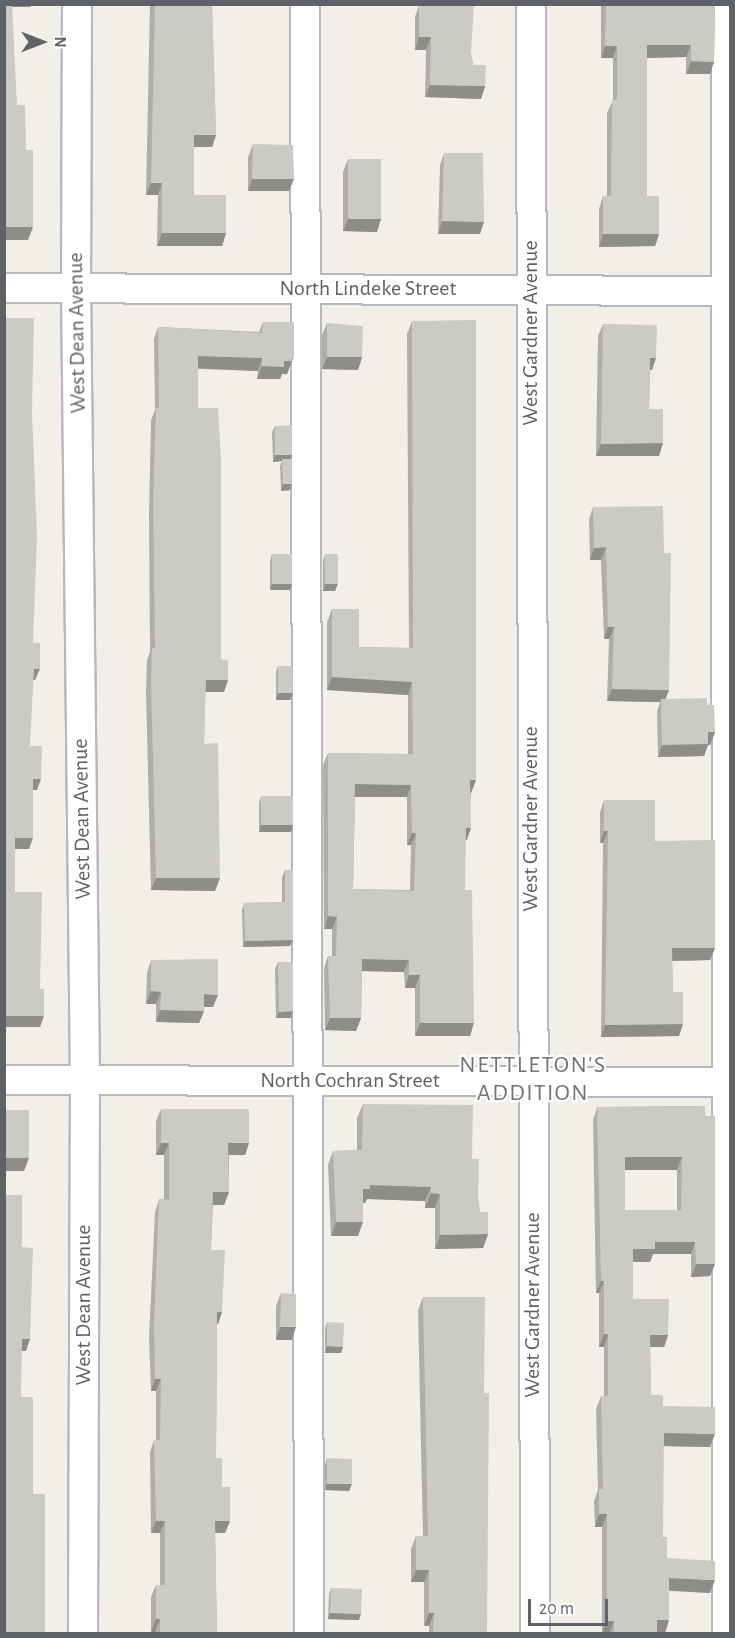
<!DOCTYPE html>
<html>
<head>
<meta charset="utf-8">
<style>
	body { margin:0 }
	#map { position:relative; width:735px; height:1638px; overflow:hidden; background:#f1efe8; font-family:"Alegreya Sans",sans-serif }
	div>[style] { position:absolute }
	.roads { filter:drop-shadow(2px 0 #b5b8bc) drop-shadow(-2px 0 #b5b8bc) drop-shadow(0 2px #b5b8bc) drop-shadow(0 -2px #b5b8bc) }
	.minor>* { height:28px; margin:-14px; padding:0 14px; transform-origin:14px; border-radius:14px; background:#fff }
	.wall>* { inset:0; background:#afaea9 }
	.shaded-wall>* { inset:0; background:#8f8d8a }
	.building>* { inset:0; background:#cccac5 }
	span { translate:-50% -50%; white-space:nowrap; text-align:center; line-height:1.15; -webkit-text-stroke:4.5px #fff; paint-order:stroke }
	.street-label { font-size:22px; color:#5f6368 }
	.neighbourhood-label { font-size:24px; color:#70757a; letter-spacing:1.5px }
	.frame { position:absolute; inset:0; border:6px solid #5f6368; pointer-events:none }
	.north { position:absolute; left:12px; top:12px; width:60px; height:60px; -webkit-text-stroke:4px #fff; paint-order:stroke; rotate:90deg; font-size:16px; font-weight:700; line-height:24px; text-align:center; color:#5f6368 }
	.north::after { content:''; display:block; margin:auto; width:21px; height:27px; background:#5f6368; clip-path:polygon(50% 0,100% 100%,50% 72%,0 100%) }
	.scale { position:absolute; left:528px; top:1599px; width:80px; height:27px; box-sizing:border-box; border:3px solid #5f6368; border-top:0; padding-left:8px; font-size:18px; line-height:21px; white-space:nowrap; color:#5f6368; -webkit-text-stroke:4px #fff; paint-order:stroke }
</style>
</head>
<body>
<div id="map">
	<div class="roads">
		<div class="minor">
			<i style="left:77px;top:4px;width:284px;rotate:90.2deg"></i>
			<i style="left:76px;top:288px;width:792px;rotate:89.35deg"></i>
			<i style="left:85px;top:1080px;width:554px;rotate:90.21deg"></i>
			<i style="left:305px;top:4px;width:1630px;rotate:89.86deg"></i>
			<i style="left:531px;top:4px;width:1630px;rotate:89.86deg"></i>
			<i style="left:726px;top:4px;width:1630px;rotate:89.96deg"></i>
			<i style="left:4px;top:288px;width:726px;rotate:0.24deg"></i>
			<i style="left:4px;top:1080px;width:726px;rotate:0.16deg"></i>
		</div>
	</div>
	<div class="wall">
		<i style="clip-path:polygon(150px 4px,212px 4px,216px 135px,212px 147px,194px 147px,194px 195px,226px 233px,222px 246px,157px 246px,158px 195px,146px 195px)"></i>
		<i style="clip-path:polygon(601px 4px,715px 4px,714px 62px,710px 74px,686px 74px,686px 57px,647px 58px,647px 196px,659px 234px,655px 246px,599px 247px,599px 209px,603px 196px,607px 196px,607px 113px,613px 100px,613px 58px,601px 58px)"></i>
		<i style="clip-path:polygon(419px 5px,471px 53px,473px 65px,485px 86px,481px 99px,425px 97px,426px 50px,415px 50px,415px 17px)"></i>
		<i style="clip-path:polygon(253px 144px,289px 191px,248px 191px,248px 157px)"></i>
		<i style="clip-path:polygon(444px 153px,480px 234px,438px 234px,440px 165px)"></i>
		<i style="clip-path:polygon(348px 159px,377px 232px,343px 231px,343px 172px)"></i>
		<i style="clip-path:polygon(evenodd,412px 321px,476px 780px,471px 793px,467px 840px,465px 840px,465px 890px,470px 1036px,415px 1036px,415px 988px,405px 988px,404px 972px,362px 971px,361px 1018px,356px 1031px,325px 1030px,324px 968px,328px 956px,332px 956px,332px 929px,324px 929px,323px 765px,328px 753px,408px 754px,408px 695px,327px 690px,327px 622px,332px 609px,359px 647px,409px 648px,407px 334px,412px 321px,355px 797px,407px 797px,407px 845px,411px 845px,410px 890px,353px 889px,355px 797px)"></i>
		<i style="clip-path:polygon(263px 322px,289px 369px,287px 374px,282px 374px,280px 379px,257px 379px,258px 371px,198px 369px,198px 408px,224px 692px,205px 692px,204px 744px,215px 891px,151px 890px,146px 693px,147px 660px,150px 652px,149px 515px,151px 420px,155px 410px,154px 339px,158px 327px,259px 332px)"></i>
		<i style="clip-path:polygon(327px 323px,362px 357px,358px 370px,322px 369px,322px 335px)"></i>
		<i style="clip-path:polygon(603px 324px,652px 370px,650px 370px,649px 409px,663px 443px,659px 456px,596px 456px,598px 336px)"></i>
		<i style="clip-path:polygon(275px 426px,291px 459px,292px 484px,290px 490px,281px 491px,280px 466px,282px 461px,273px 462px,272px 432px)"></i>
		<i style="clip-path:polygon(593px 507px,666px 699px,707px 705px,715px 732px,710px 745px,708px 745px,704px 756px,658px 757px,657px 712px,660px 702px,607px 701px,609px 639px,604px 639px,601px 560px,590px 560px,589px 519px)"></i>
		<i style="clip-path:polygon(272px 554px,292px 584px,290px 590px,270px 590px,270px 561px)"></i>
		<i style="clip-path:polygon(325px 554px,335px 591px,323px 591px,323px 561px)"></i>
		<i style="clip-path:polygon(278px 666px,293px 693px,290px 700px,276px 700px,276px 672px)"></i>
		<i style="clip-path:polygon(261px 796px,293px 825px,291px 832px,259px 832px,259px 803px)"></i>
		<i style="clip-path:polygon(604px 800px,655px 841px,715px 948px,710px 960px,672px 961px,673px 992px,679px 1036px,601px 1037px,603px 843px,600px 843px,600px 812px)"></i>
		<i style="clip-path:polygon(285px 870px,290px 946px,243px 947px,242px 910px,244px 903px,282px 902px,282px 877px)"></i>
		<i style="clip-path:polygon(151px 960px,213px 1007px,204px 1007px,204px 1011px,199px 1023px,156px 1022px,156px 1004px,146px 1004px,147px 973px)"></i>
		<i style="clip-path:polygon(278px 962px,291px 1018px,276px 1018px,275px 969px)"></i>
		<i style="clip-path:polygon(363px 1104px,472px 1159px,480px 1212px,488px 1234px,483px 1248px,435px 1249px,435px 1208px,425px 1208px,425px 1201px,367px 1199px,365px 1203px,363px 1203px,358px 1236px,331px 1236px,328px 1165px,333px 1151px,357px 1150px,357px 1118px)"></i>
		<i style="clip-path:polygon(evenodd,705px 1106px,710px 1276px,691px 1277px,691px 1254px,653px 1254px,650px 1262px,633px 1262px,633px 1299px,668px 1335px,664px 1347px,650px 1347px,651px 1395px,710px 1447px,663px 1446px,663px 1537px,667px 1558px,710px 1593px,669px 1591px,669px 1620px,665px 1633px,602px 1633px,602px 1527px,595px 1527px,594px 1501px,598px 1490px,596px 1409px,601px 1396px,604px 1396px,604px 1347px,599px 1347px,599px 1293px,596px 1293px,593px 1120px,597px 1107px,705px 1106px,625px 1170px,677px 1170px,677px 1210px,625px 1210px,625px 1170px)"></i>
		<i style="clip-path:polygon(161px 1109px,249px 1143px,245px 1155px,229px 1155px,229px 1192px,224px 1205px,213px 1205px,211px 1250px,222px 1312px,218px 1324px,217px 1324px,216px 1458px,222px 1487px,230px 1521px,225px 1533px,215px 1533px,217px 1634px,155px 1634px,155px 1632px,151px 1632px,151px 1597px,156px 1585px,160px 1585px,160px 1533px,151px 1533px,150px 1452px,154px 1440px,156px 1440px,156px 1391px,151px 1391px,149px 1338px,155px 1212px,159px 1199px,164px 1199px,164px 1155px,156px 1155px,156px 1121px)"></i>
		<i style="clip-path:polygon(281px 1293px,292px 1340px,276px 1340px,276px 1306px)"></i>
		<i style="clip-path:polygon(423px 1297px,484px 1393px,487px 1634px,429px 1634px,429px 1626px,424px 1626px,424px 1582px,411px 1582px,411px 1549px,416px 1536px,423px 1536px,418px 1310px)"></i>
		<i style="clip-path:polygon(327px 1322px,343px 1347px,341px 1353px,325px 1353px,325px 1329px)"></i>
		<i style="clip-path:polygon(327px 1458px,349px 1491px,325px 1490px,325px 1465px)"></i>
		<i style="clip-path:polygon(331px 1588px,359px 1620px,328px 1619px,329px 1594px)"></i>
	</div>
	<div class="shaded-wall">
		<i style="clip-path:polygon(8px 4px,31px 4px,30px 7px,7px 7px)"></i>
		<i style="clip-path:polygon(419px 37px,431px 37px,426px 50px,415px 50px)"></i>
		<i style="clip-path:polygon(647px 45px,691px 45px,686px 57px,642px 58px)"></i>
		<i style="clip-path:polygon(605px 46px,617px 46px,613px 58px,601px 58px)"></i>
		<i style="clip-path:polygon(691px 61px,714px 62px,710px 74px,686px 74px)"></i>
		<i style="clip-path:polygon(430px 85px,485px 86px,481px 99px,425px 97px)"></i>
		<i style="clip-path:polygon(194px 135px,216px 135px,212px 147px,189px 147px)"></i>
		<i style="clip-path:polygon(252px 179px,294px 179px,289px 191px,248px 191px)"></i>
		<i style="clip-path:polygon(151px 183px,162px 183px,158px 195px,146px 195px)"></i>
		<i style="clip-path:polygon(348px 219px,381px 219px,377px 232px,343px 231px)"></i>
		<i style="clip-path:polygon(442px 221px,484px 222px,480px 234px,438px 234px)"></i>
		<i style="clip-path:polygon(4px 227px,33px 227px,28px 240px,4px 240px)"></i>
		<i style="clip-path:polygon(162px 233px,226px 233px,222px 246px,157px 246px)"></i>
		<i style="clip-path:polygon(603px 234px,659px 234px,655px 246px,599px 247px)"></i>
		<i style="clip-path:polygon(198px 356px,262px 358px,258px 371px,193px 368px)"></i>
		<i style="clip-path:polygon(294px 356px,287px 374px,282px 374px,280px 379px,257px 379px,262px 366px)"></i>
		<i style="clip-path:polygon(327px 357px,362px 357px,358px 370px,322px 369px)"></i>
		<i style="clip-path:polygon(650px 358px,656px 358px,652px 370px,646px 370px)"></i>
		<i style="clip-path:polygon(663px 443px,659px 456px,596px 456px,601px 444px)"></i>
		<i style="clip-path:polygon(275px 455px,292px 455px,290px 461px,282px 459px,282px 461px,273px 462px)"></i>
		<i style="clip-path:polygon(283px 484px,292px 484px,290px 490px,281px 491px)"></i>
		<i style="clip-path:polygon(606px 547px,601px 560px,590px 560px,594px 548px)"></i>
		<i style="clip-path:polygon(272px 584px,292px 584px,290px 590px,270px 590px)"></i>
		<i style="clip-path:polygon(325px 584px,338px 584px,335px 591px,323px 591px)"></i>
		<i style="clip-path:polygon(608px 627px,614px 627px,609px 639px,604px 639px)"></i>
		<i style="clip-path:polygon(34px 669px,40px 669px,35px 680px,29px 680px)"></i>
		<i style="clip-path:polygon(332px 677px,412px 682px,408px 695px,327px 690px)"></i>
		<i style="clip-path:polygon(206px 680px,228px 680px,224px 692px,201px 692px)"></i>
		<i style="clip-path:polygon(612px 689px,669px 690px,664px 703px,661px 699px,660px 702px,607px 701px)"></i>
		<i style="clip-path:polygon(278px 693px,293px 693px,290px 700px,276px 700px)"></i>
		<i style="clip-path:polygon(708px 732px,715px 732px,710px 745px,708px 745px,704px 756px,658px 757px,662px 745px)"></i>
		<i style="clip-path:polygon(33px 779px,41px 779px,37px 790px,29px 790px)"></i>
		<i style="clip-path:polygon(470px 780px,476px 780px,471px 793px,466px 793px)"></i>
		<i style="clip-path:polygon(355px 784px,411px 785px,407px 797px,351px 797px)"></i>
		<i style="clip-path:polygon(261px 825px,293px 825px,291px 832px,259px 832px)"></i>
		<i style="clip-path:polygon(466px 828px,471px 828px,467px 840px,461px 840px)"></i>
		<i style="clip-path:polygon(604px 831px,608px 831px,603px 843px,600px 843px)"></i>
		<i style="clip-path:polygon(412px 833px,416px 833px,411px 845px,407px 845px)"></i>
		<i style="clip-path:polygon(15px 838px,33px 838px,29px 849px,11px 849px)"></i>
		<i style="clip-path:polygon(156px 878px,220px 878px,215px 891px,151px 890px)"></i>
		<i style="clip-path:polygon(328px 916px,337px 917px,332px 929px,324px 929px)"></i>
		<i style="clip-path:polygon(293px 940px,290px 946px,243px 947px,245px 941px)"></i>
		<i style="clip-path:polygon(672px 948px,715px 948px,710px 960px,668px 961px)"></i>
		<i style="clip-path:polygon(362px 959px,409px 960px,404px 972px,358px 971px)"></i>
		<i style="clip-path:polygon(409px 975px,420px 975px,415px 988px,405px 988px)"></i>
		<i style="clip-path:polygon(151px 991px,161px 992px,156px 1004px,146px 1004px)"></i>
		<i style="clip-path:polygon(204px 994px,218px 995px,213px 1007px,200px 1007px)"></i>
		<i style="clip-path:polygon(160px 1010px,204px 1011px,199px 1023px,156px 1022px)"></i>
		<i style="clip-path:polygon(293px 1011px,291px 1018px,276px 1018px,279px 1012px)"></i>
		<i style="clip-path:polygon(4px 1016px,44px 1016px,40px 1027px,4px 1027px)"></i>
		<i style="clip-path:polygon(330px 1018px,361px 1018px,356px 1031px,325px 1030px)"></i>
		<i style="clip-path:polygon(420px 1023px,474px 1023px,470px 1036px,415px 1036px)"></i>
		<i style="clip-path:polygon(683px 1024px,679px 1036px,601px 1037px,605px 1025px)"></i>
		<i style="clip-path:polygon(161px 1143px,169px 1143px,164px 1155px,156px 1155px)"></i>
		<i style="clip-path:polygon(228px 1143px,249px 1143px,245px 1155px,224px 1155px)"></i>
		<i style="clip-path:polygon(625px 1157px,682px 1157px,677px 1170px,620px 1170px)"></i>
		<i style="clip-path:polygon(4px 1158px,29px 1158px,24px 1171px,4px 1171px)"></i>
		<i style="clip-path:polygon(370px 1185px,431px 1187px,425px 1201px,367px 1199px,365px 1203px,358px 1203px,363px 1189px)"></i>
		<i style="clip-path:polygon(213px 1192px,229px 1192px,224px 1205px,209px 1205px)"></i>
		<i style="clip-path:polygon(431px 1193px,440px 1194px,435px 1208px,425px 1208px)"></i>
		<i style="clip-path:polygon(336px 1222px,363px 1222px,358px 1236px,331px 1236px)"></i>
		<i style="clip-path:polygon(488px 1234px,483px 1248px,435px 1249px,440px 1235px)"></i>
		<i style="clip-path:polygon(655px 1242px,695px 1242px,691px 1254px,653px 1254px,650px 1262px,628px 1262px,633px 1249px)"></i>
		<i style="clip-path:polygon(696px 1264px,715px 1264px,710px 1276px,691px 1277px)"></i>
		<i style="clip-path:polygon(601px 1281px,604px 1281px,599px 1293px,596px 1293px)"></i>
		<i style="clip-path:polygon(217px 1312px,222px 1312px,218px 1324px,213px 1324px)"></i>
		<i style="clip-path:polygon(280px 1327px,296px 1327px,292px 1340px,276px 1340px)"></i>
		<i style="clip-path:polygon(604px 1334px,608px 1334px,604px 1347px,599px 1347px)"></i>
		<i style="clip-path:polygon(650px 1335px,668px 1335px,664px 1347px,645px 1347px)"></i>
		<i style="clip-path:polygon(22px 1339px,30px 1339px,26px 1351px,18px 1351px)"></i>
		<i style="clip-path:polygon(327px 1346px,343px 1347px,341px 1353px,325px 1353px)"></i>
		<i style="clip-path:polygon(155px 1379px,161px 1379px,156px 1391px,151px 1391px)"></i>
		<i style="clip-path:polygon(664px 1433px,715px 1434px,710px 1447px,659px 1446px)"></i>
		<i style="clip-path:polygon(327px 1484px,352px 1484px,349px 1491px,325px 1490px)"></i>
		<i style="clip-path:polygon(599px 1514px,607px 1514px,602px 1527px,595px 1527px)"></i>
		<i style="clip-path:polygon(156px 1521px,165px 1521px,160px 1533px,151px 1533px)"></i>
		<i style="clip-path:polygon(215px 1521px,230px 1521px,225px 1533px,211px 1533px)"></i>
		<i style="clip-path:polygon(416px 1570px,429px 1570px,424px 1582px,411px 1582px)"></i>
		<i style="clip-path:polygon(669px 1578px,715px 1580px,710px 1593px,665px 1590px)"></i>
		<i style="clip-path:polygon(330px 1613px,361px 1614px,359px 1620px,328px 1619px)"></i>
		<i style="clip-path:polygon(429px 1613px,434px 1613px,429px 1626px,424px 1626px)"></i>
		<i style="clip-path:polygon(156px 1619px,160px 1619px,155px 1632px,151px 1632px)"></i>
		<i style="clip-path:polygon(657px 1620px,669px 1620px,665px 1633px,652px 1633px)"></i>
		<i style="clip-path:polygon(607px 1621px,614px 1621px,609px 1633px,602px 1633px)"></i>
	</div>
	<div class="building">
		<i style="clip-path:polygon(4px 4px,12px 4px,17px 105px,25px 105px,26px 150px,33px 150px,33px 227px,4px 227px)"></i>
		<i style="clip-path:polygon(155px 4px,212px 4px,216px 135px,194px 135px,194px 195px,226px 195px,226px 233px,162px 233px,162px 183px,151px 183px)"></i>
		<i style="clip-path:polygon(474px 4px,471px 53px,473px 65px,486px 65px,485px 86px,430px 85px,431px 37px,419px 37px,419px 5px)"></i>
		<i style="clip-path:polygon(606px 4px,715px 4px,714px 62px,691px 61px,691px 45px,647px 45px,647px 196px,659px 196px,659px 234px,603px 234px,603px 196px,611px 196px,612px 100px,617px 100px,617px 46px,605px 46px)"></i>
		<i style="clip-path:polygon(253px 144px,293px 145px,294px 179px,252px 179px)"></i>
		<i style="clip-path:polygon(444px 153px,483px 153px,484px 222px,442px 221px)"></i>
		<i style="clip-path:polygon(348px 159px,381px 159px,381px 219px,348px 219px)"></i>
		<i style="clip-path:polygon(4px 318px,34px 318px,32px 411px,37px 537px,33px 643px,40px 643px,40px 669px,34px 669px,30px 746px,42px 746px,41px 779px,33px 779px,33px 838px,15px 838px,15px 892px,42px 892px,40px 989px,44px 989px,44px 1016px,4px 1016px)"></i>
		<i style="clip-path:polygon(evenodd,476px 320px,476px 780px,470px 780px,471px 828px,466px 828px,465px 890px,472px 890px,474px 1023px,420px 1023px,420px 975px,409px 975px,409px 960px,362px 959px,361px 1018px,330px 1018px,328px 956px,336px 956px,337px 917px,328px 916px,328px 753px,413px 754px,412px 682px,332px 677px,332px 609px,359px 609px,359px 647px,413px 648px,412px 321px,476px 320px,355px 784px,411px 785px,412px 833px,416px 833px,414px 891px,353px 889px,355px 784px)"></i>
		<i style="clip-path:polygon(263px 322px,294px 322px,294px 356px,291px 361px,284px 361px,284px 367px,262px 366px,262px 358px,198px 356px,198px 408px,218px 408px,221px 460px,221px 659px,228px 660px,228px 680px,206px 680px,204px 744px,218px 743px,220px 878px,156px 878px,151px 681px,152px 648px,155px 648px,153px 502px,156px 408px,159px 408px,158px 327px,262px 333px)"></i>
		<i style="clip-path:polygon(327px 323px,363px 326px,362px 357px,327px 357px)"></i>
		<i style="clip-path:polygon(603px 324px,657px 325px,656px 358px,650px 358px,649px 409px,663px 409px,663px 443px,601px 444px)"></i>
		<i style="clip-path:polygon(292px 425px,292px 455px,275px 455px,275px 426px)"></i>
		<i style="clip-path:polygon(282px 459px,292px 459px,292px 484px,283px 484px)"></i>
		<i style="clip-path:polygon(663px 506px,664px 553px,671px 553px,669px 690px,612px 689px,614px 627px,608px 627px,606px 547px,594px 548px,593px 507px)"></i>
		<i style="clip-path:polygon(272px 554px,292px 554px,292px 584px,272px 584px)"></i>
		<i style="clip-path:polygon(325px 554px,338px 554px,338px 584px,325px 584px)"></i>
		<i style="clip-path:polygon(278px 666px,292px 666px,293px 693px,278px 693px)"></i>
		<i style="clip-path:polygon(707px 698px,707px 705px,714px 705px,715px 732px,708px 732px,708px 744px,662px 745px,661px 699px)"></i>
		<i style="clip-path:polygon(261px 796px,293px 796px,293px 825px,261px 825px)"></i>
		<i style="clip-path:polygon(604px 800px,655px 800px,655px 841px,715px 840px,715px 948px,672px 948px,673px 992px,683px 992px,683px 1024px,605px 1025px,608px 831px,604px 831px)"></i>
		<i style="clip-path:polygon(285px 870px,293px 870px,293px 940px,245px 941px,244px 903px,285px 902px)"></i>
		<i style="clip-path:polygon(218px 959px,218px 995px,204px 994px,204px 1011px,160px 1010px,161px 992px,151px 991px,151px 960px)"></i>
		<i style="clip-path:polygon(278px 962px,293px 962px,293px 1011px,279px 1012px)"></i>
		<i style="clip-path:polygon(363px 1104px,473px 1105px,472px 1159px,479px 1159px,478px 1201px,480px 1212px,488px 1212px,488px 1234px,440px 1235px,440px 1194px,431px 1193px,431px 1187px,370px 1185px,370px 1189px,363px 1189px,363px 1222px,336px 1222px,333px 1151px,362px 1150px)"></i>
		<i style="clip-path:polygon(evenodd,705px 1106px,705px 1116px,715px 1116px,715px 1264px,696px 1264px,695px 1242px,655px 1242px,655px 1249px,633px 1249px,633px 1299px,669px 1299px,668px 1335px,650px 1335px,651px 1395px,663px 1395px,663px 1406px,715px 1407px,715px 1434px,664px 1433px,663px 1537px,667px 1537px,667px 1558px,715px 1561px,715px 1580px,669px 1578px,669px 1620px,657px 1620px,657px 1634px,614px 1634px,614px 1621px,607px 1621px,607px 1514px,599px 1514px,599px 1489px,603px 1489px,601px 1396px,608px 1396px,608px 1334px,604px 1334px,604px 1281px,601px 1281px,597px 1107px,705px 1106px,625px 1157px,682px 1157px,681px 1210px,625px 1210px,625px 1157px)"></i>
		<i style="clip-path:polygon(161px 1109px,249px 1109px,249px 1143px,228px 1143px,229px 1192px,213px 1192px,211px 1250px,225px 1250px,222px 1312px,217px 1312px,216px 1458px,222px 1458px,222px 1487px,230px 1487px,230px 1521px,215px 1521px,217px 1634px,160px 1634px,160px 1619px,156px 1619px,156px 1585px,165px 1585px,165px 1521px,156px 1521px,154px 1440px,160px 1440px,161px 1379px,155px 1379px,154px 1325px,159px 1199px,169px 1200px,169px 1143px,161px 1143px)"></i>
		<i style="clip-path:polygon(4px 1110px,29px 1110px,29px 1158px,4px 1158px)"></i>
		<i style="clip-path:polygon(4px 1195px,22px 1195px,22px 1247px,33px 1248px,30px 1339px,22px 1339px,21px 1397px,33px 1397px,33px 1494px,45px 1494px,45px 1634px,4px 1634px)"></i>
		<i style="clip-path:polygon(281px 1293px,296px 1294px,296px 1327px,280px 1327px)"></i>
		<i style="clip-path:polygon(423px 1297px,485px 1297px,484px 1393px,489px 1393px,487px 1634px,433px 1634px,434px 1613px,429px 1613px,429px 1570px,416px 1570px,416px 1536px,428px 1536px)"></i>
		<i style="clip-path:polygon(327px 1322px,344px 1323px,343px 1347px,327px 1346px)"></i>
		<i style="clip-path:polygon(327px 1458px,352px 1459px,352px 1484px,327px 1484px)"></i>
		<i style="clip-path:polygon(331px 1588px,362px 1589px,361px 1614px,330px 1613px)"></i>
	</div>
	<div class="street-label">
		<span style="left:368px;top:289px">North Lindeke Street</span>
		<span style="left:77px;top:333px;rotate:-91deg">West Dean Avenue</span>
		<span style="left:531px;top:333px;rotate:-90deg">West Gardner Avenue</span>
		<span style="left:82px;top:819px;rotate:-91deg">West Dean Avenue</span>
		<span style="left:531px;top:819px;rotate:-90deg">West Gardner Avenue</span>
		<span style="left:350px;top:1081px">North Cochran Street</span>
		<span style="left:84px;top:1305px;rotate:-90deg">West Dean Avenue</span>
		<span style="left:533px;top:1305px;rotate:-90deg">West Gardner Avenue</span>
	</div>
	<div class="neighbourhood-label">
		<span style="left:533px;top:1080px">NETTLETON'S<br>ADDITION</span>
	</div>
	<div class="frame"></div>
	<div class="north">N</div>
	<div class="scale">20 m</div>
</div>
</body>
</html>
